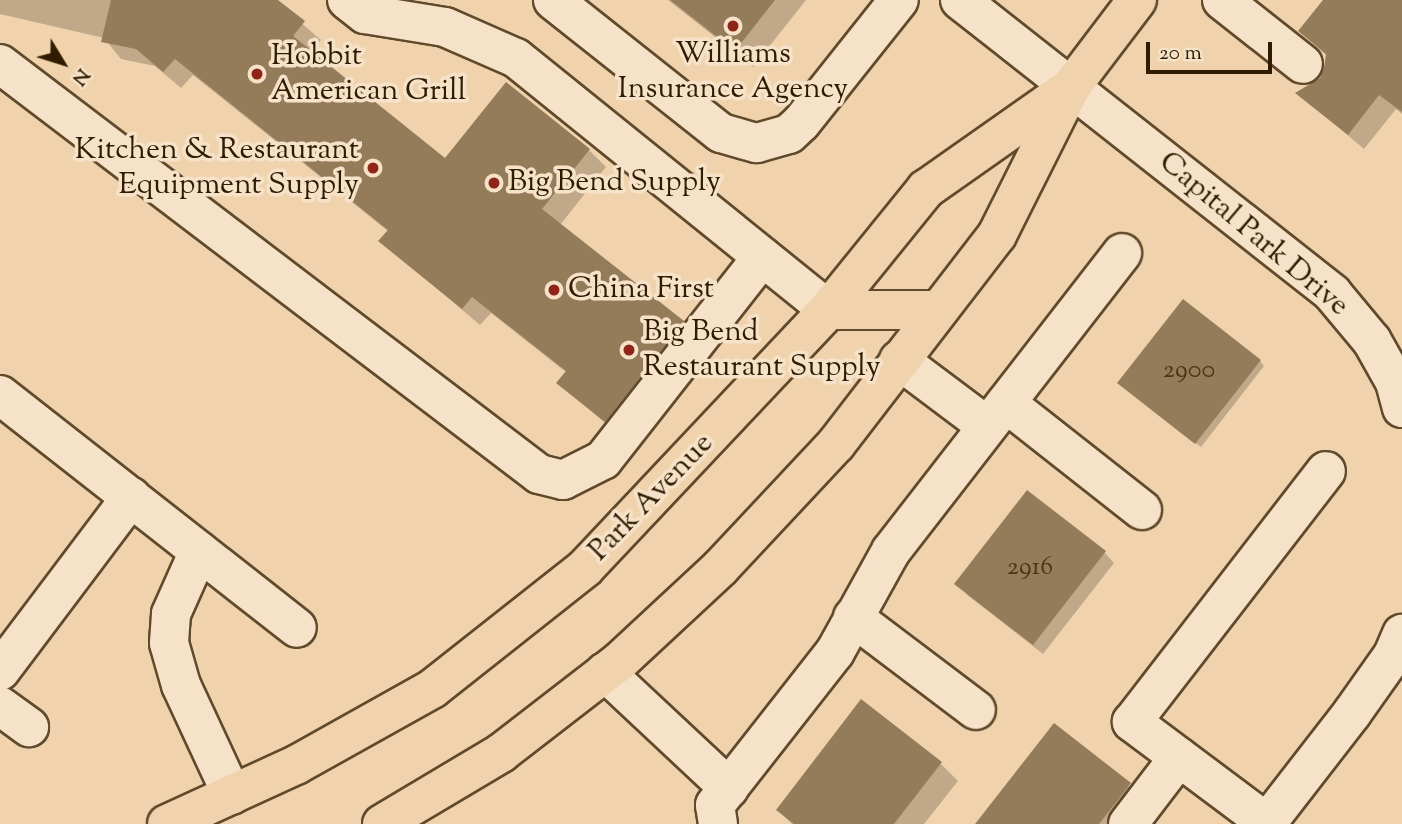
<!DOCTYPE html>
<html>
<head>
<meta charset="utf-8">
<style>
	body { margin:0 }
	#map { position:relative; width:1402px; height:824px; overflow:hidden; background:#f0d3ac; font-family:"Sorts Mill Goudy",serif }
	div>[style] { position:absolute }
	.shadow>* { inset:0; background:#0003 }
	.building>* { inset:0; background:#947c5a }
	.roads { filter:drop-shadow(2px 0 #604a2c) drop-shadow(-2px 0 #604a2c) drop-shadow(0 2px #604a2c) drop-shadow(0 -2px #604a2c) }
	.minor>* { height:38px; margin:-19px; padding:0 19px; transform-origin:19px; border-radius:19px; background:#f5e2c9 }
	.major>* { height:38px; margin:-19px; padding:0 19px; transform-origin:19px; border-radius:19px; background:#f0d3ac }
	.dots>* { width:19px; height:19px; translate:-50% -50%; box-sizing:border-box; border:4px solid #f5e2c9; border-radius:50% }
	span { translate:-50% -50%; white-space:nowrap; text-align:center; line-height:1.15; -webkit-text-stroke:7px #f5e2c9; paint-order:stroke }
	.number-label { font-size:26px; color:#493517 }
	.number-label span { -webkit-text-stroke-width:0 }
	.poi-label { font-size:30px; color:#301d01 }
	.left { translate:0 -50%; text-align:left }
	.right { translate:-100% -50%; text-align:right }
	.street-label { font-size:30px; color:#301d01 }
	.north { position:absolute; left:28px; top:28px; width:70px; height:70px; -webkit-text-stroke:5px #f5e2c9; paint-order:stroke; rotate:128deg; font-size:19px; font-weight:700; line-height:28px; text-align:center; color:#301d01 }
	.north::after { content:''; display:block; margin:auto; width:24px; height:32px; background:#301d01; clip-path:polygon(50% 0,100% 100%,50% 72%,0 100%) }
	.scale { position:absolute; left:1146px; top:42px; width:126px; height:32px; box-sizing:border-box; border:4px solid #301d01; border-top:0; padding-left:9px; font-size:21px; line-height:24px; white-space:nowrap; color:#301d01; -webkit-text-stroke:5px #f5e2c9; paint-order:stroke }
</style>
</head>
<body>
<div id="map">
	<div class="shadow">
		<i style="clip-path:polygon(0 0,275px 0,321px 40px,311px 52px,445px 160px,589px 150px,606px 167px,560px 225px,700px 340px,623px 438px,558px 383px,567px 373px,491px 313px,480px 325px,381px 241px,389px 232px,193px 75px,181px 88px,155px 66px,121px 59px,104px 38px,0 14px)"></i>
		<i style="clip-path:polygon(668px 0,806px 0,753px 67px)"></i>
		<i style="clip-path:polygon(1325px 0,1402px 0,1402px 114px,1396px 109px,1364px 149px,1298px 93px,1322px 78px,1327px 56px,1301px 31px)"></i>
		<i style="clip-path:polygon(1260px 361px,1264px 366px,1201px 447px,1124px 387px)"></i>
		<i style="clip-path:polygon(1105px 553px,1114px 563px,1043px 654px,966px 594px)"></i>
		<i style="clip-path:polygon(1054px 726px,1147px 802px,1130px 824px,978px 824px)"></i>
		<i style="clip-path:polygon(941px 764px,958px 781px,924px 824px,792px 824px,778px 810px)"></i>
	</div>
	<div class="building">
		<i style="clip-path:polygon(111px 0,278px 0,305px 21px,293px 36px,445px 158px,506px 82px,590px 149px,542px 209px,684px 321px,605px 422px,556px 383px,566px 371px,472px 297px,462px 309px,378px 241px,388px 230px,175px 59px,163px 72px,136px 49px,101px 42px)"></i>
		<i style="clip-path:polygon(670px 0,775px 0,735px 51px)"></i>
		<i style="clip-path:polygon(1323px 0,1402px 0,1402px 112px,1379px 95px,1348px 135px,1295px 93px,1320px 78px,1324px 68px,1326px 54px,1298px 31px)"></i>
		<i style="clip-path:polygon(1183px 299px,1261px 360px,1195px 444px,1117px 383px)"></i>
		<i style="clip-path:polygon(1027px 490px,1106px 551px,1033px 645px,954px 584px)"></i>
		<i style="clip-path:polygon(861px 699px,942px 762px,894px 824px,794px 824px,776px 810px)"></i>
		<i style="clip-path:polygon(1054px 723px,1131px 783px,1099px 824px,975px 824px)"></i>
	</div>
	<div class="roads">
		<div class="minor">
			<i style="left:347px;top:0;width:23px;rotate:38deg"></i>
			<i style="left:365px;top:14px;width:81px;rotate:9.2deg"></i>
			<i style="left:445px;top:27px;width:77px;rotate:23.6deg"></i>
			<i style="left:516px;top:58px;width:401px;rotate:38.9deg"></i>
			<i style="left:553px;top:0;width:214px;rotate:38.4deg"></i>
			<i style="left:721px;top:133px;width:37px;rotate:16deg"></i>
			<i style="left:757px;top:143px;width:33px;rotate:-16deg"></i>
			<i style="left:789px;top:134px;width:16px;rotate:-43deg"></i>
			<i style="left:801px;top:123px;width:157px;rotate:-51.5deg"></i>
			<i style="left:960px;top:0;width:474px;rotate:38.2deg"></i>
			<i style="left:1332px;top:293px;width:62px;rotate:50.2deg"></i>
			<i style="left:1372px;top:341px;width:47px;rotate:60.7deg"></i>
			<i style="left:1395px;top:382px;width:27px;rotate:75deg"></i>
			<i style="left:1222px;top:0;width:103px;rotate:38.3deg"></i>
			<i style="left:0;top:64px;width:677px;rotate:37.26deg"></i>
			<i style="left:539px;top:474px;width:25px;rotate:14deg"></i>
			<i style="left:563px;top:480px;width:45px;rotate:-26.6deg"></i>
			<i style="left:603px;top:460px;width:258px;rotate:-51.9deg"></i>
			<i style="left:899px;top:360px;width:110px;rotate:36.9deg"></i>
			<i style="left:0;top:395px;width:377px;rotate:38.1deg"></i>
			<i style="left:1006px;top:403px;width:173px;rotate:38.2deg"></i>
			<i style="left:199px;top:551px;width:69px;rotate:114deg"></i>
			<i style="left:171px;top:614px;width:29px;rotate:94deg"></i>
			<i style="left:169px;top:643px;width:44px;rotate:74.1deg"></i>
			<i style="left:181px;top:685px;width:121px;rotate:65.1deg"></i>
			<i style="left:853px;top:617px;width:154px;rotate:37.1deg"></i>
			<i style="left:0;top:671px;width:218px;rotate:-53deg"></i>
			<i style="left:605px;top:672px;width:170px;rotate:43.1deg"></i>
			<i style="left:0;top:706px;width:36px;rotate:36deg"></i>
			<i style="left:1267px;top:823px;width:169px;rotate:-143.2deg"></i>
			<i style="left:1132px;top:722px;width:317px;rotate:-52.3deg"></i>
			<i style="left:718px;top:824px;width:19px;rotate:-99deg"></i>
			<i style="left:715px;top:805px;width:194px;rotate:-51.9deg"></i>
			<i style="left:835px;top:652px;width:115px;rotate:-61deg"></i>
			<i style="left:891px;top:551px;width:377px;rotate:-52.2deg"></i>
			<i style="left:1128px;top:824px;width:84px;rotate:-52.7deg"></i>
			<i style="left:1266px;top:824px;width:140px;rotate:-52.2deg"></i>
			<i style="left:1352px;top:713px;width:71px;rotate:-54.7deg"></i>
			<i style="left:1393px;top:655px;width:23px;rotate:-67deg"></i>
		</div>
		<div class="major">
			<i style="left:828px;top:310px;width:109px"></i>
			<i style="left:167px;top:824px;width:142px;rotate:-24.6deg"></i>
			<i style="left:296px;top:765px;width:156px;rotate:-29.2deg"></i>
			<i style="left:432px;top:689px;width:195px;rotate:-38.3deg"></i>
			<i style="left:585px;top:568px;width:354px;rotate:-46.7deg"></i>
			<i style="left:828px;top:310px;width:156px;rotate:-51deg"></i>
			<i style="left:926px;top:189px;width:177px;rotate:-35.1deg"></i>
			<i style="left:382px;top:824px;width:139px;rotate:-30.8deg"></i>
			<i style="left:501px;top:753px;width:150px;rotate:-37.7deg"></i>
			<i style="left:620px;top:661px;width:137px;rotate:-42.9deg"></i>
			<i style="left:720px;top:568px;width:170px;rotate:-46.9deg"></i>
			<i style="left:836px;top:444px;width:264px;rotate:-52.4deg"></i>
			<i style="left:997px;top:235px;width:165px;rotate:-63.4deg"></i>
			<i style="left:1071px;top:87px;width:109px;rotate:-52.8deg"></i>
		</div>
	</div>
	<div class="dots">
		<i style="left:733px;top:26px;background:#8f2418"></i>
		<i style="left:257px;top:74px;background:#8f2418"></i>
		<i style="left:373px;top:168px;background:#8f2418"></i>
		<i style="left:494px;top:183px;background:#8f2418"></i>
		<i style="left:554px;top:290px;background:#8f2418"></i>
		<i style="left:629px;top:350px;background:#8f2418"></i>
	</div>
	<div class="number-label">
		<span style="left:1189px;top:371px">2900</span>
		<span style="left:1030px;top:568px">2916</span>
	</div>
	<div class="poi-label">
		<span style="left:733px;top:72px">Williams<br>Insurance Agency</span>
		<span class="left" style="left:271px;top:74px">Hobbit<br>American Grill</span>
		<span class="right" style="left:359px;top:168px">Kitchen &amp; Restaurant<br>Equipment Supply</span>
		<span class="left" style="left:508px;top:183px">Big Bend Supply</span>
		<span class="left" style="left:568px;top:290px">China First</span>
		<span class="left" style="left:643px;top:350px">Big Bend<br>Restaurant Supply</span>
	</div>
	<div class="street-label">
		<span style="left:1253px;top:235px;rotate:40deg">Capital Park Drive</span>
		<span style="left:652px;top:498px;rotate:-46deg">Park Avenue</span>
	</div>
	<div class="north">N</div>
	<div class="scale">20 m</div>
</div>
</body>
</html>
